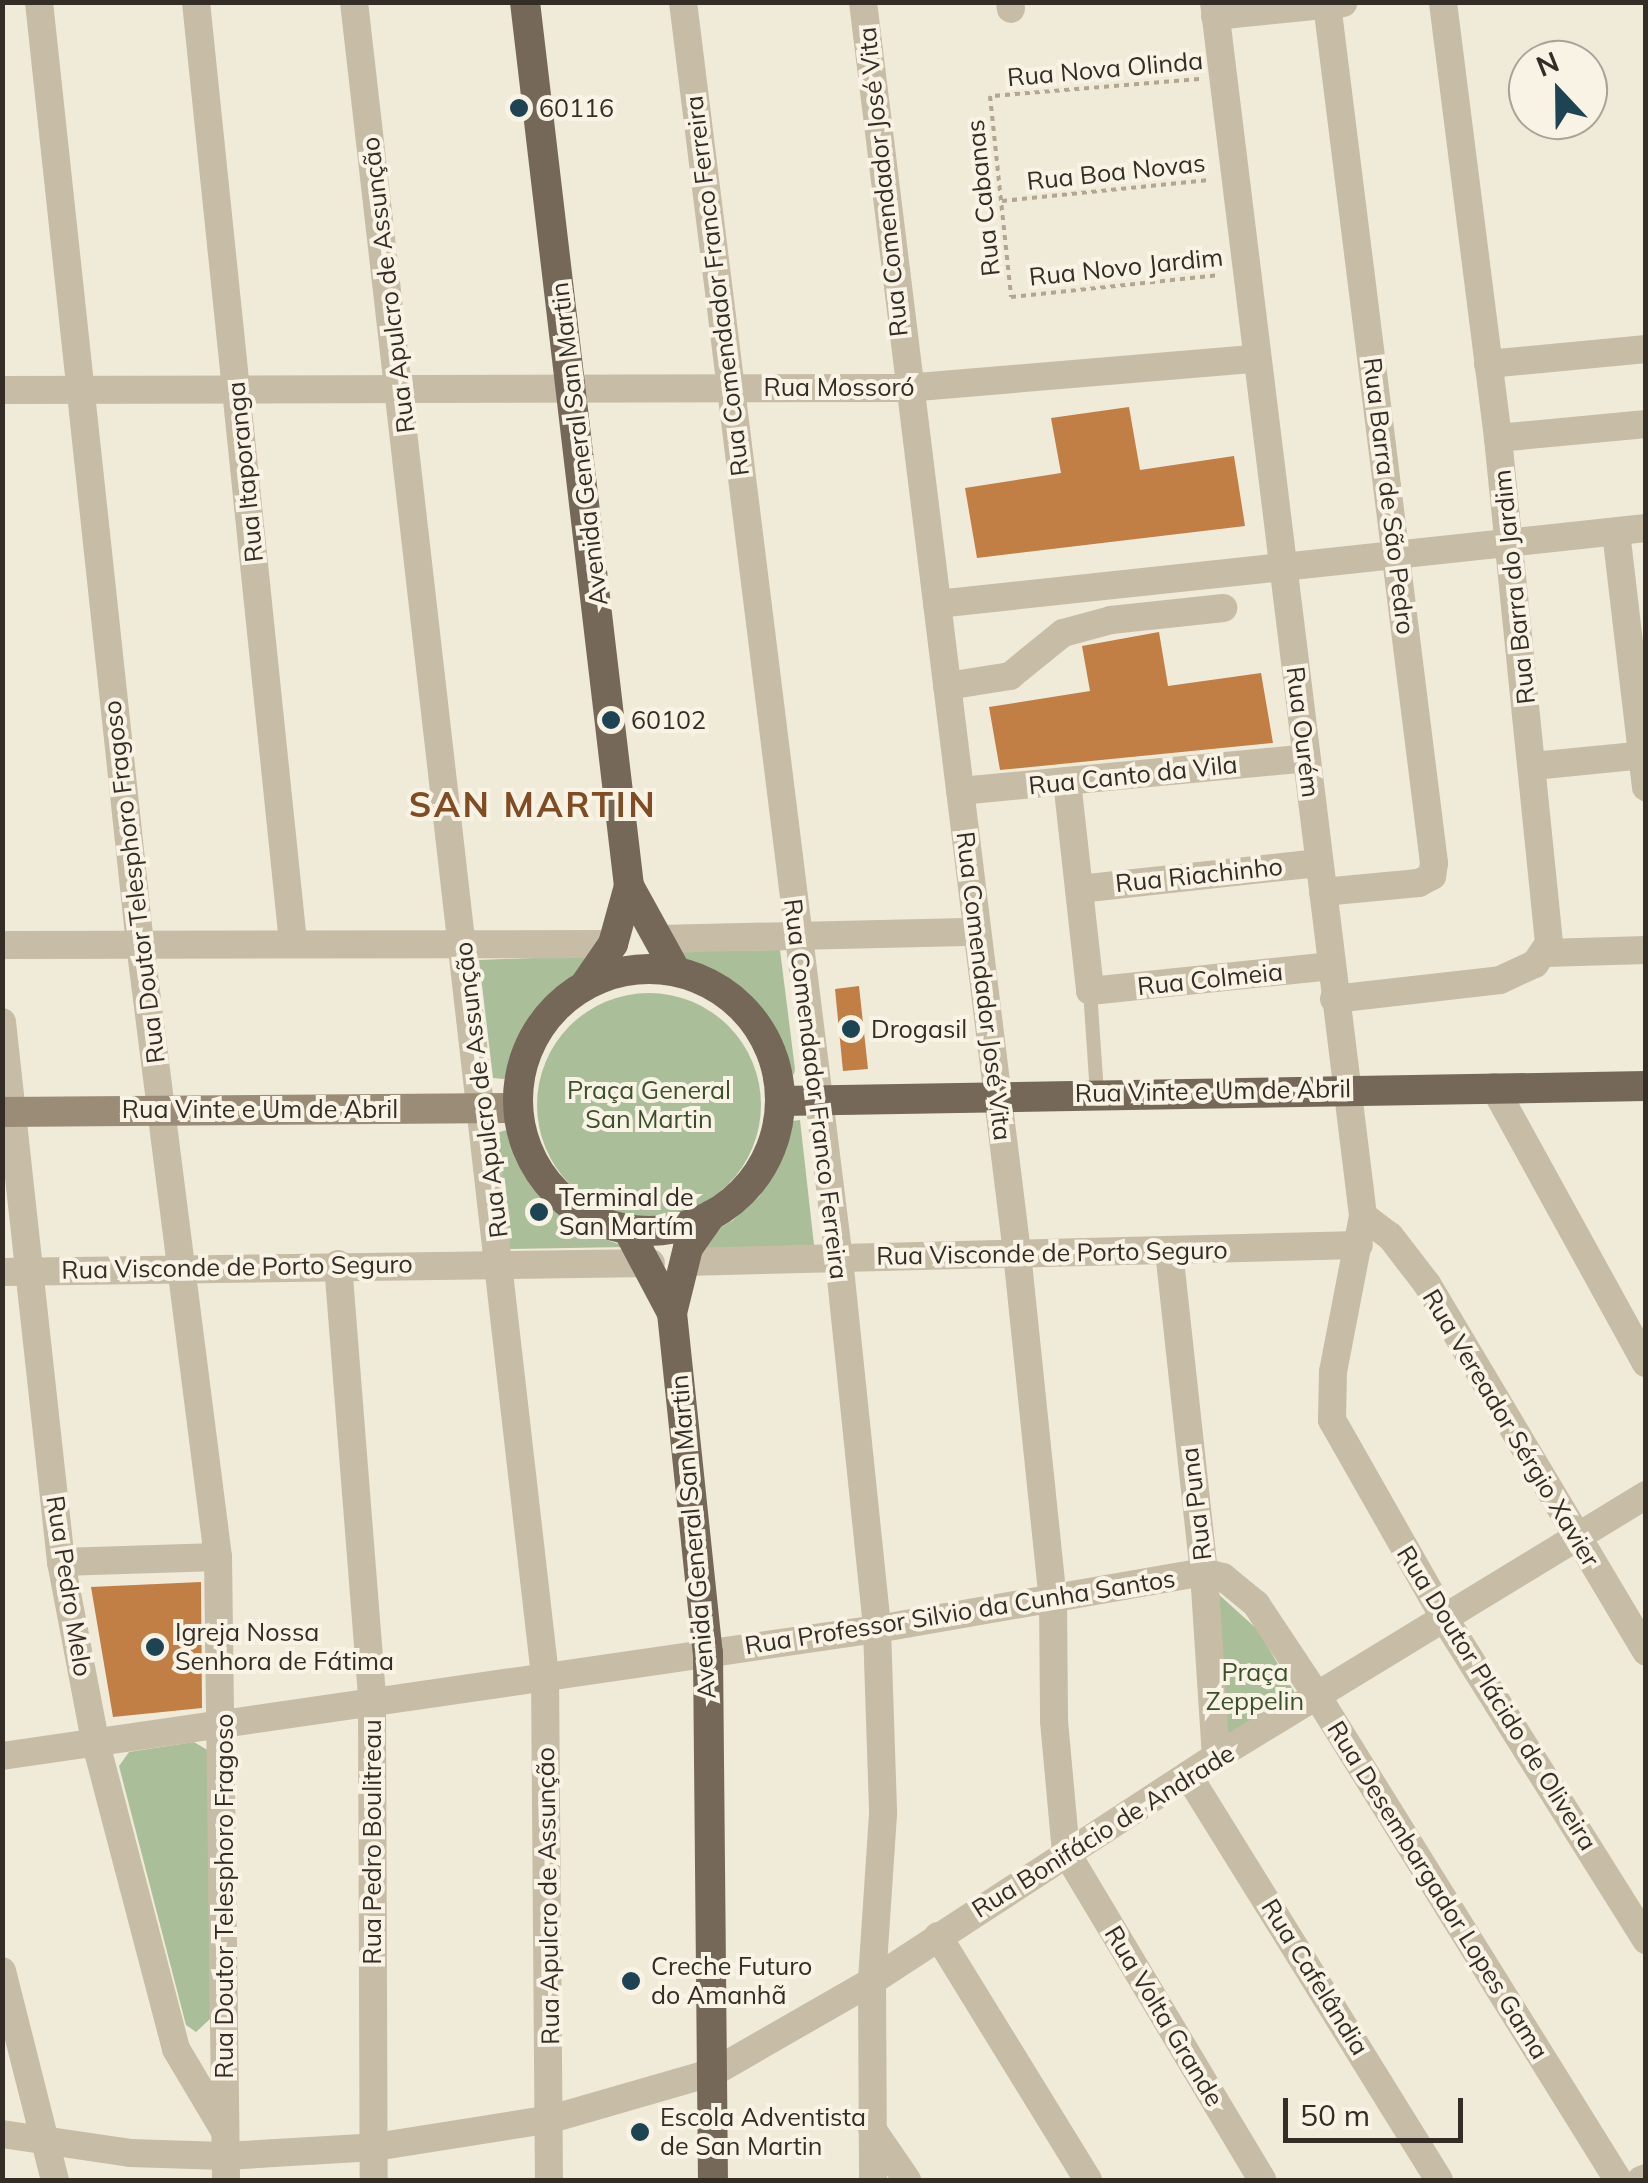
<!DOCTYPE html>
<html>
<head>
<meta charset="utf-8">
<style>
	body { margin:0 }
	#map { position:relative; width:1648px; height:2183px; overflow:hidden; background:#f0ead9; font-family:Mulish,sans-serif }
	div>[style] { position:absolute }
	.green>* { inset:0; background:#aabe9a }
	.round { border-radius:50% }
	.building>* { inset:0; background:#c17e45 }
	.path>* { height:4px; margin-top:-2px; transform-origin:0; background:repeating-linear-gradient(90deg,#b3a690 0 5px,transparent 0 10px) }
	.lane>* { height:14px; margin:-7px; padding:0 7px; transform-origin:7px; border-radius:7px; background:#c7bca5 }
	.street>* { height:28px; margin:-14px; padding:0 14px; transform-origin:14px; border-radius:14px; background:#c7bca5 }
	.secondary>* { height:30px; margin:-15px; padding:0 15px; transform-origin:15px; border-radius:15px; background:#9b8c77 }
	.primary>* { height:30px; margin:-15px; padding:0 15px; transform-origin:15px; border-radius:15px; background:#756858 }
	.primary>.ring { margin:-15px; padding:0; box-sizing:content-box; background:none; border:30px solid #756858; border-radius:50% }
	.dots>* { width:28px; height:28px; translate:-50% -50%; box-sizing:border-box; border:5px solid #f8f3e5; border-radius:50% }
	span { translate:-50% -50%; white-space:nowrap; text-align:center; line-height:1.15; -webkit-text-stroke:8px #f8f3e5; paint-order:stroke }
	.street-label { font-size:25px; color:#332d26 }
	.poi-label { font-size:25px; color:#332d26 }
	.left { translate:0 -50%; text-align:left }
	.park-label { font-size:25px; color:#3b512b }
	.district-label { font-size:35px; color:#7f4c23; font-weight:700; letter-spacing:2.5px }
	.frame { position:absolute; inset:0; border:5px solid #332d26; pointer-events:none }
	.north { position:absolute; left:1508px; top:40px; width:100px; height:100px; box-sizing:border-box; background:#f8f3e5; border:2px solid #a9a499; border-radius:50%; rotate:338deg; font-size:28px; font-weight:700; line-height:40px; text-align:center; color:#332d26 }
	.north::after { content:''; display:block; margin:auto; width:35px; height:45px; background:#1e4453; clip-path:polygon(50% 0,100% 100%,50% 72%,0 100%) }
	.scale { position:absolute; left:1283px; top:2098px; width:180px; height:45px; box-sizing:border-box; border:5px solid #332d26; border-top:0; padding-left:12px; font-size:30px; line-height:35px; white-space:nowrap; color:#332d26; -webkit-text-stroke:8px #f8f3e5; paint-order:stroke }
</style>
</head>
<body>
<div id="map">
	<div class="green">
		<i style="clip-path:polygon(780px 950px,795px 1069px,794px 1075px,756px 1008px,672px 951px)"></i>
		<i style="clip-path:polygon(586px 956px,589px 968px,531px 1020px,504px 1079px,493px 1078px,479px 960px)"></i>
		<i class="round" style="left:537px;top:993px;width:224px;height:224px"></i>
		<i style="clip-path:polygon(800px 1120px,814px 1245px,707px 1249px,693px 1242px,732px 1221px,759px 1197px,783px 1155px,792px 1121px)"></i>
		<i style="clip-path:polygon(506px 1130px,525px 1175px,553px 1209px,584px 1232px,627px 1247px,510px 1249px,497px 1133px)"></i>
		<i style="clip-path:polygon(1216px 1592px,1258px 1630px,1296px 1695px,1226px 1738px)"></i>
		<i style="clip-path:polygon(194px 1742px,209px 1751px,210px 2019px,196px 2032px,186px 2025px,119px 1766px,129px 1752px)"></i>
	</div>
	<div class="building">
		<i style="clip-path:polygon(1129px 407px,1140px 470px,1234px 456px,1245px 526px,977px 558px,965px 488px,1061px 473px,1051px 418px)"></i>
		<i style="clip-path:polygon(1159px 632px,1168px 686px,1261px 673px,1273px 743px,1000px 770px,989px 707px,1090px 691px,1082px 646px)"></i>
		<i style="clip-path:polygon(859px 986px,868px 1069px,843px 1071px,835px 989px)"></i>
		<i style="clip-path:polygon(201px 1582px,202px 1708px,113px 1717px,91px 1587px)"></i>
	</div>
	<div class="path">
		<i style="left:1199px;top:79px;width:210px;rotate:175.3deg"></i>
		<i style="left:990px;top:96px;width:202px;rotate:84deg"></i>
		<i style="left:1011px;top:297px;width:210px;rotate:-6deg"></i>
		<i style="left:1002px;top:201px;width:208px;rotate:-5.8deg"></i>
	</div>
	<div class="lane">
		<i style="left:1090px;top:991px;width:102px;rotate:86.1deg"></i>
	</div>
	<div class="street">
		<i style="left:39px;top:2px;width:947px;rotate:83.88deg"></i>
		<i style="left:140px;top:944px;width:618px;rotate:82.75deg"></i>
		<i style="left:218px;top:1557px;width:623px;rotate:89.26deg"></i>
		<i style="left:196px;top:2px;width:945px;rotate:84.11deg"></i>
		<i style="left:354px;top:2px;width:1684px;rotate:83.49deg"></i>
		<i style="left:545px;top:1675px;width:505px;rotate:89.55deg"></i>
		<i style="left:683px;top:2px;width:1267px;rotate:82.93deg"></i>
		<i style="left:839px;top:1259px;width:372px;rotate:84.1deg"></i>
		<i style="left:877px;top:1629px;width:185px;rotate:88.1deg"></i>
		<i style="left:883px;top:1814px;width:167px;rotate:93.8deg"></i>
		<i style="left:872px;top:1981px;width:199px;rotate:89.7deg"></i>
		<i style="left:863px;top:2px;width:1260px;rotate:82.98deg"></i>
		<i style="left:1017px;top:1253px;width:349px;rotate:84.1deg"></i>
		<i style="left:1053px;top:1600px;width:121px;rotate:89.5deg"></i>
		<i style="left:1054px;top:1721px;width:132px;rotate:84.8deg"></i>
		<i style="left:1066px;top:1852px;width:382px;rotate:59.1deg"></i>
		<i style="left:1010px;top:2px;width:7px;rotate:82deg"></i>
		<i style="left:1214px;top:2px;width:1223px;rotate:83deg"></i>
		<i style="left:1363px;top:1216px;width:159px;rotate:100.9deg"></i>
		<i style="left:1333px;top:1372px;width:48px;rotate:91.2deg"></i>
		<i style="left:1332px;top:1420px;width:231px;rotate:60.4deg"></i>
		<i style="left:1446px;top:1621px;width:377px;rotate:57.9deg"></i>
		<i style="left:1215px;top:16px;width:129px;rotate:-5.8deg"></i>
		<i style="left:1488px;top:364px;width:159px;rotate:-5.4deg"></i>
		<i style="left:2px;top:390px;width:904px;rotate:-0.13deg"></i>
		<i style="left:906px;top:388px;width:350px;rotate:-4.8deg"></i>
		<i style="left:1498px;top:438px;width:149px;rotate:-5.4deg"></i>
		<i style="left:1616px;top:532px;width:257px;rotate:83.3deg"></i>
		<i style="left:937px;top:604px;width:713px;rotate:-6.12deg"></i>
		<i style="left:947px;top:686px;width:64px;rotate:-9deg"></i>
		<i style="left:1010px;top:676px;width:68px;rotate:-39.1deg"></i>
		<i style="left:1063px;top:633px;width:50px;rotate:-15.2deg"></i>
		<i style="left:1111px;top:620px;width:113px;rotate:-6.1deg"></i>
		<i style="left:1533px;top:766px;width:114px;rotate:-5.6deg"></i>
		<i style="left:1067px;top:781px;width:211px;rotate:83.7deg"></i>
		<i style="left:1090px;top:991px;width:241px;rotate:-5.9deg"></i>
		<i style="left:960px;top:791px;width:348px;rotate:-5.4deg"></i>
		<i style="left:1079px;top:889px;width:241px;rotate:-6.2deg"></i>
		<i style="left:1323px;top:892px;width:96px;rotate:-5.4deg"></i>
		<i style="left:1419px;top:883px;width:15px;rotate:-28deg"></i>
		<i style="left:1432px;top:876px;width:13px;rotate:-81deg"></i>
		<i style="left:1434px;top:863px;width:866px;rotate:-97.1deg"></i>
		<i style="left:658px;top:939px;width:319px;rotate:-1.3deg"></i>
		<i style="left:2px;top:945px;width:611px;rotate:-0.09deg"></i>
		<i style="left:1545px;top:953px;width:101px;rotate:-1.7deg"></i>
		<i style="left:1334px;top:999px;width:167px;rotate:-6.5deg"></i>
		<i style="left:1500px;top:980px;width:38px;rotate:-25deg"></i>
		<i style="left:1535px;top:964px;width:25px;rotate:-56deg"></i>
		<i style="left:1549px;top:943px;width:508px;rotate:-95.77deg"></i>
		<i style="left:1498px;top:438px;width:439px;rotate:-97.2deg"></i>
		<i style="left:2px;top:1022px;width:543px;rotate:83.76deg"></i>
		<i style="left:61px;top:1562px;width:181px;rotate:79.2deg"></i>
		<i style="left:95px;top:1740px;width:319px;rotate:75.3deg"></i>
		<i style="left:176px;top:2049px;width:92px;rotate:59.3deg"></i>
		<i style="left:1494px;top:1087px;width:315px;rotate:61.2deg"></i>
		<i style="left:1363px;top:1216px;width:34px;rotate:37deg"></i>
		<i style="left:1390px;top:1236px;width:61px;rotate:52.4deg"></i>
		<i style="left:1427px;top:1284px;width:428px;rotate:59.2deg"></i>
		<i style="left:1169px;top:1251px;width:323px;rotate:83.8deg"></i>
		<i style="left:1204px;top:1572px;width:185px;rotate:86.3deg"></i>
		<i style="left:684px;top:1262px;width:675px;rotate:-1.44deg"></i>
		<i style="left:338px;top:1264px;width:437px;rotate:85.5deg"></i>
		<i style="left:372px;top:1700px;width:480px;rotate:89.8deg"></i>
		<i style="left:2px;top:1272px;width:649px;rotate:-0.79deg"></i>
		<i style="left:61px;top:1562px;width:157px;rotate:-1.8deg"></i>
		<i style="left:2px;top:1756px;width:884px;rotate:-8.26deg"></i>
		<i style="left:877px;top:1629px;width:332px;rotate:-9.9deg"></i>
		<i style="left:1204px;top:1572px;width:20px;rotate:15deg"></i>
		<i style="left:1223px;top:1577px;width:43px;rotate:39.3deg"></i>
		<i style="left:1256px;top:1604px;width:114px;rotate:56.4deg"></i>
		<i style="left:1319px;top:1699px;width:566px;rotate:58.13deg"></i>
		<i style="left:1188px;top:1775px;width:476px;rotate:58.2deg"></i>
		<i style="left:938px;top:1936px;width:286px;rotate:58.4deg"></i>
		<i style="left:2px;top:1971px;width:216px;rotate:75.8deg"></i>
		<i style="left:872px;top:2129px;width:62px;rotate:55.5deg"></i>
		<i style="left:2px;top:2134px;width:129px;rotate:8.4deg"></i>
		<i style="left:130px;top:2153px;width:95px;rotate:1.8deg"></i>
		<i style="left:225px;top:2156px;width:150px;rotate:-3.4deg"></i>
		<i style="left:375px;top:2147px;width:178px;rotate:-9deg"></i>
		<i style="left:551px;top:2119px;width:170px;rotate:-16.1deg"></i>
		<i style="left:714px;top:2072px;width:182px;rotate:-29.9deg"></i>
		<i style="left:872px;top:1981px;width:411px;rotate:-33.1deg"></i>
		<i style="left:1216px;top:1757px;width:504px;rotate:-31.35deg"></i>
		<i style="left:1641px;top:2180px;width:5px;rotate:-22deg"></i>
	</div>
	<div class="secondary">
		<i style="left:2px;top:1112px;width:516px;rotate:-0.44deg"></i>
	</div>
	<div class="primary">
		<i style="left:525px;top:2px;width:890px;rotate:83.29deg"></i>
		<i style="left:629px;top:886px;width:60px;rotate:105.4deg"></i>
		<i style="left:613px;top:944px;width:51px;rotate:124.6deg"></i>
		<i style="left:629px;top:886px;width:97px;rotate:61.1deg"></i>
		<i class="ring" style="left:518px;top:969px;width:232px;height:232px"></i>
		<i style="left:781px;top:1101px;width:865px;rotate:-0.99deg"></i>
		<i style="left:628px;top:1230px;width:94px;rotate:62.1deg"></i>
		<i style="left:672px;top:1313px;width:342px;rotate:84deg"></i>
		<i style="left:708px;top:1653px;width:527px;rotate:89.46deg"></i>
		<i style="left:672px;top:1313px;width:67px;rotate:-76.2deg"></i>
		<i style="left:688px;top:1248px;width:40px;rotate:-55.1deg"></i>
	</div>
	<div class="dots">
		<i style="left:519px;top:108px;background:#1e4453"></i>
		<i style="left:611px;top:720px;background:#1e4453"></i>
		<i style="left:851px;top:1029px;background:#1e4453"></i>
		<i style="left:539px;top:1212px;background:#1e4453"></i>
		<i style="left:155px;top:1647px;background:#1e4453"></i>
		<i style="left:631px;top:1981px;background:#1e4453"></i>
		<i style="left:640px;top:2132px;background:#1e4453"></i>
	</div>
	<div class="street-label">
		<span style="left:1105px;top:69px;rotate:-5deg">Rua Nova Olinda</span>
		<span style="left:1116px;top:172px;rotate:-6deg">Rua Boa Novas</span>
		<span style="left:883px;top:182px;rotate:-96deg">Rua Comendador José Vita</span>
		<span style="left:983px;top:198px;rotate:-96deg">Rua Cabanas</span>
		<span style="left:1126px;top:267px;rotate:-6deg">Rua Novo Jardim</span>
		<span style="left:388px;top:285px;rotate:-97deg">Rua Apulcro de Assunção</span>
		<span style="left:717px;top:286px;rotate:-97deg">Rua Comendador Franco Ferreira</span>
		<span style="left:839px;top:387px">Rua Mossoró</span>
		<span style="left:579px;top:444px;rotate:-97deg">Avenida General San Martin</span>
		<span style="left:245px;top:472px;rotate:-96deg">Rua Itaporanga</span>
		<span style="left:1389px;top:496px;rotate:83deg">Rua Barra de São Pedro</span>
		<span style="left:1514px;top:587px;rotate:-96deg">Rua Barra do Jardim</span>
		<span style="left:1303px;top:732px;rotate:83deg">Rua Ourém</span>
		<span style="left:1133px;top:775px;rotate:-6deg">Rua Canto da Vila</span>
		<span style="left:1199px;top:875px;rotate:-6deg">Rua Riachinho</span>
		<span style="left:134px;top:882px;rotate:-97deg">Rua Doutor Telesphoro Fragoso</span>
		<span style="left:1210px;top:979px;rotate:-6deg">Rua Colmeia</span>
		<span style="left:984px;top:986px;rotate:83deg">Rua Comendador José Vita</span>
		<span style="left:816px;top:1089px;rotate:83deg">Rua Comendador Franco Ferreira</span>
		<span style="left:481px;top:1090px;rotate:-97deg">Rua Apulcro de Assunção</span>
		<span style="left:1213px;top:1091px;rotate:-1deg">Rua Vinte e Um de Abril</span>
		<span style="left:260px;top:1109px">Rua Vinte e Um de Abril</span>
		<span style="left:1052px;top:1253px;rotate:-1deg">Rua Visconde de Porto Seguro</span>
		<span style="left:237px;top:1267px;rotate:-1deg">Rua Visconde de Porto Seguro</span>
		<span style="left:1511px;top:1428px;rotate:59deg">Rua Vereador Sérgio Xavier</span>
		<span style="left:1196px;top:1504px;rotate:-97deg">Rua Puna</span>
		<span style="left:693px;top:1537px;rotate:-95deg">Avenida General San Martin</span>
		<span style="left:69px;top:1586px;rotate:81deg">Rua Pedro Melo</span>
		<span style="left:960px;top:1612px;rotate:-9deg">Rua Professor Silvio da Cunha Santos</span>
		<span style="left:1497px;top:1698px;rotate:58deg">Rua Doutor Plácido de Oliveira</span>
		<span style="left:1103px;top:1831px;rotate:-32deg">Rua Bonifácio de Andrade</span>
		<span style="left:372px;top:1842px;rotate:-90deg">Rua Pedro Boulitreau</span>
		<span style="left:1438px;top:1890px;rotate:58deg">Rua Desembargador Lopes Gama</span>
		<span style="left:224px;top:1896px;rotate:-90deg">Rua Doutor Telesphoro Fragoso</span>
		<span style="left:548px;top:1896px;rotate:-91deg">Rua Apulcro de Assunção</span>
		<span style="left:1315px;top:1977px;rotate:58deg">Rua Cafelândia</span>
		<span style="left:1164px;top:2016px;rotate:59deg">Rua Volta Grande</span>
	</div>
	<div class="poi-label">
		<span class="left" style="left:539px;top:108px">60116</span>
		<span class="left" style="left:631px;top:720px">60102</span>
		<span class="left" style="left:871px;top:1029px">Drogasil</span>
		<span class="left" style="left:559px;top:1212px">Terminal de<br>San Martím</span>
		<span class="left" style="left:175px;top:1647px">Igreja Nossa<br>Senhora de Fátima</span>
		<span class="left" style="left:651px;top:1981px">Creche Futuro<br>do Amanhã</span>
		<span class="left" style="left:660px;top:2132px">Escola Adventista<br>de San Martin</span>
	</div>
	<div class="park-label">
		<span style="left:649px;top:1105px">Praça General<br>San Martin</span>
		<span style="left:1255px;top:1687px">Praça<br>Zeppelin</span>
	</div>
	<div class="district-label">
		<span style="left:533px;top:804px">SAN MARTIN</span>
	</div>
	<div class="frame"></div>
	<div class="north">N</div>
	<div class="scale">50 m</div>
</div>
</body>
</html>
